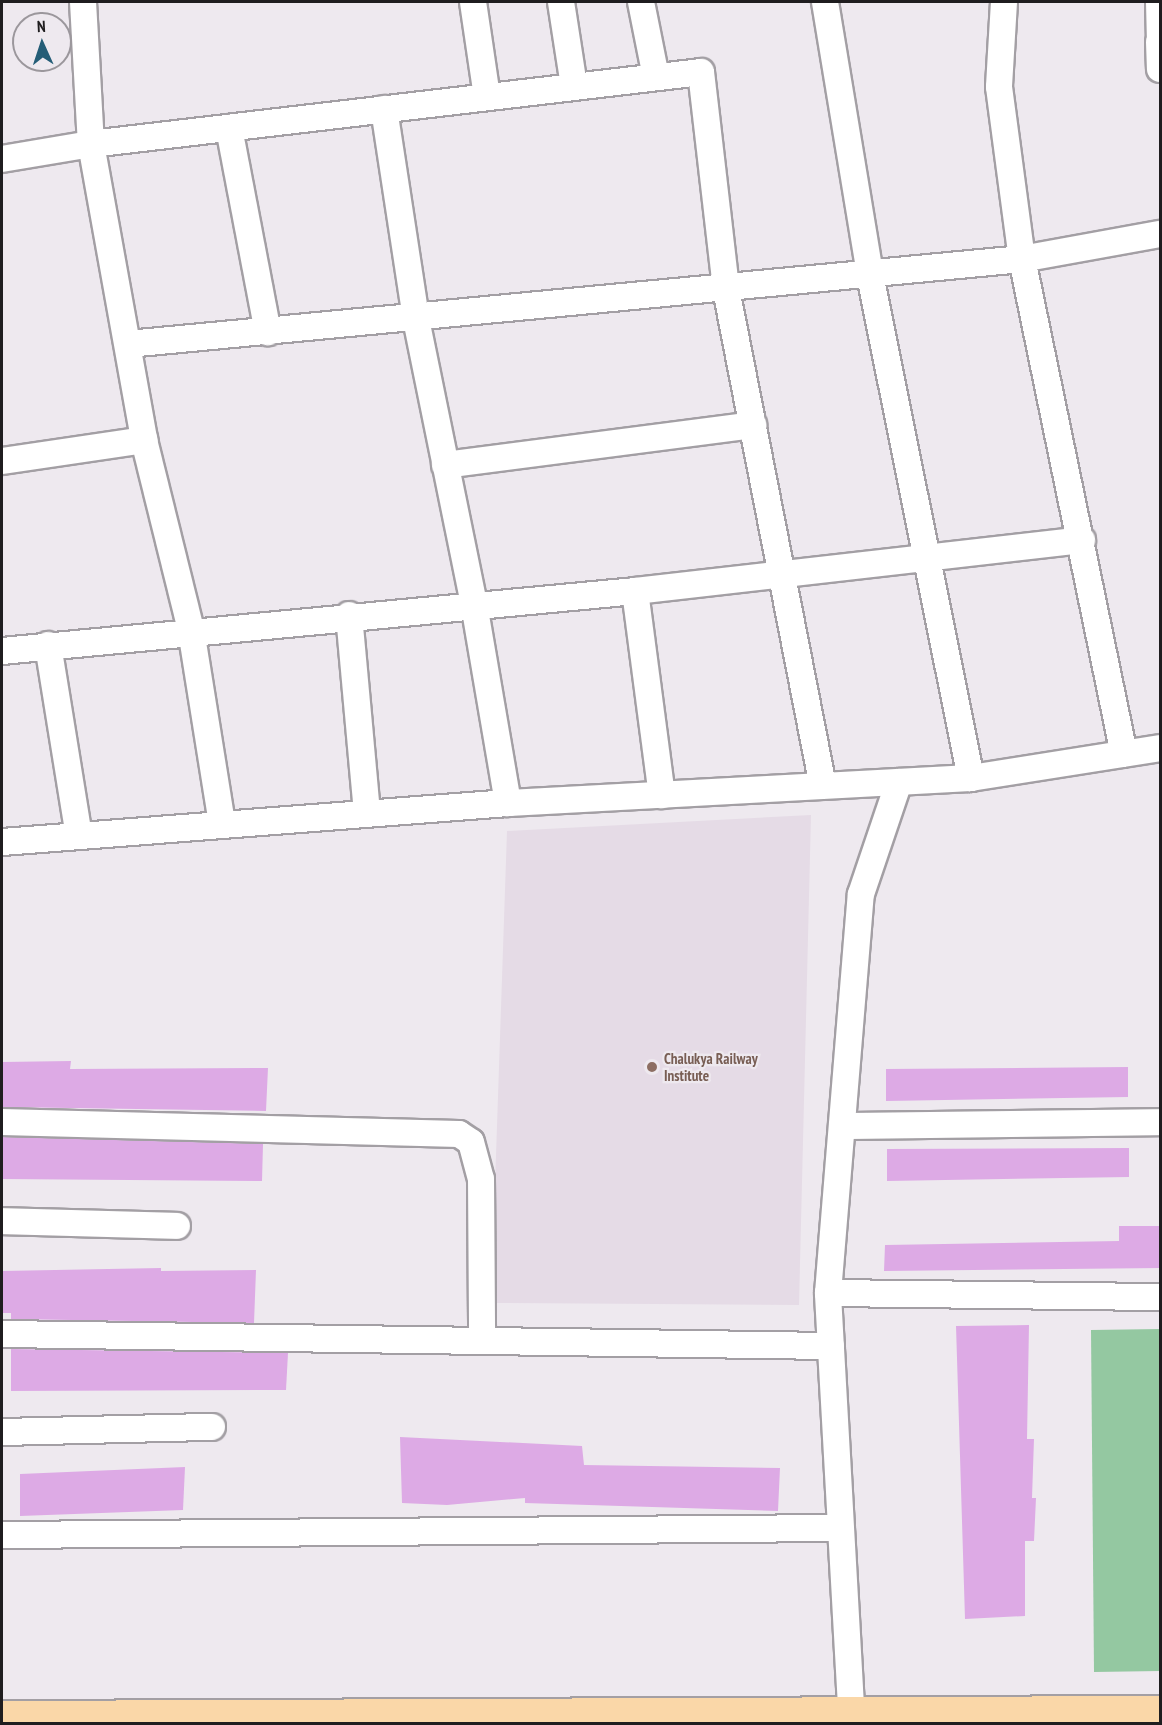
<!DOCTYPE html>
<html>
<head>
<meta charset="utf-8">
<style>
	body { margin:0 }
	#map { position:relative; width:1162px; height:1725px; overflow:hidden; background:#eee9ef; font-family:"PT Sans Narrow",sans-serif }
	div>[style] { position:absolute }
	.built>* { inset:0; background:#e5dbe6 }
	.green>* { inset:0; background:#94c8a1 }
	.building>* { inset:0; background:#ddaae5 }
	.roads { filter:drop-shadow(2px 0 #a39fa4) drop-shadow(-2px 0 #a39fa4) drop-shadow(0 2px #a39fa4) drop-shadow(0 -2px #a39fa4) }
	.minor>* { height:26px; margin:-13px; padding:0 13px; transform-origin:13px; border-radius:13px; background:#fff }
	.trunk>* { height:33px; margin:-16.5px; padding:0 16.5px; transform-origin:16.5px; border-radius:16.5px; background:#fad7a8 }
	.dots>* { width:16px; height:16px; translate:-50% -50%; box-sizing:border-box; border:3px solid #eee9ef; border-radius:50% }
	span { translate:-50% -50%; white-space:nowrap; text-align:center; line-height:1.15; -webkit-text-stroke:4.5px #eee9ef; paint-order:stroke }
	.education-label { font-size:15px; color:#785e54; font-weight:700 }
	.left { translate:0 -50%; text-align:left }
	.frame { position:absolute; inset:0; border:3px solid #1f1d1f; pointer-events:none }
	.north { position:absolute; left:12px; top:12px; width:60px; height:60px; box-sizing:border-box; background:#eee9ef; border:2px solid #9b979c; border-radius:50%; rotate:357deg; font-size:16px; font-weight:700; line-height:24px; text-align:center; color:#1f1d1f }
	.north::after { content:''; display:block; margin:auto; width:21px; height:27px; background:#245d77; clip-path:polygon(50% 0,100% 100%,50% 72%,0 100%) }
</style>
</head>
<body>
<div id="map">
	<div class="built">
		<i style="clip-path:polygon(811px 815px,799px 1305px,491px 1303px,507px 831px)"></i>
	</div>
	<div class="green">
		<i style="clip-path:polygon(1160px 1329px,1160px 1671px,1094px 1672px,1091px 1330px)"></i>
	</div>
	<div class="building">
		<i style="clip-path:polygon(71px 1061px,70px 1069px,268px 1068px,266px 1111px,2px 1107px,2px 1062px)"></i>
		<i style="clip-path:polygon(1128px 1067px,1128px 1097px,886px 1101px,886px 1069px)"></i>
		<i style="clip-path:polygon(2px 1137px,263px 1144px,262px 1181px,2px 1179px)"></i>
		<i style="clip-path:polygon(1129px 1148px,1129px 1177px,887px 1181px,887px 1149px)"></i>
		<i style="clip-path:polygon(1119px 1226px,1161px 1226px,1161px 1268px,884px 1271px,885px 1245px,1119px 1241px)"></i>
		<i style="clip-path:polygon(161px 1268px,161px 1271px,256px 1270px,254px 1323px,11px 1319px,11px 1313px,2px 1313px,2px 1271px)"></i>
		<i style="clip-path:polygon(1029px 1325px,1027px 1439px,1034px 1439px,1032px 1498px,1036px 1498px,1034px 1541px,1025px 1541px,1025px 1616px,965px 1619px,956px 1326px)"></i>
		<i style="clip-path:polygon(11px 1349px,288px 1353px,286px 1390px,11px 1391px)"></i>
		<i style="clip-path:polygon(400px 1437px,582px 1446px,584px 1465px,780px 1468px,778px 1511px,525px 1503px,525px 1498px,447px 1505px,402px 1503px)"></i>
		<i style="clip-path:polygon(185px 1467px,183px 1510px,20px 1516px,20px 1474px)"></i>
	</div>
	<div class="roads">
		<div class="minor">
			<i style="left:83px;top:2px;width:142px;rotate:86.8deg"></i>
			<i style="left:91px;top:144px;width:301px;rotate:79.8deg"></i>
			<i style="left:144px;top:440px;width:196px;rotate:76.1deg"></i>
			<i style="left:191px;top:630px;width:195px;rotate:80.9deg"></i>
			<i style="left:473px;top:2px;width:96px;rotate:81.6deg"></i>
			<i style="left:561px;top:2px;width:85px;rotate:81.2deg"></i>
			<i style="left:641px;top:2px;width:76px;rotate:78.7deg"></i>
			<i style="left:825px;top:2px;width:277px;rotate:80.6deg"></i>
			<i style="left:870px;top:275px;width:513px;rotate:78.65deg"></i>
			<i style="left:1004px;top:2px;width:85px;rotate:93.4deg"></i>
			<i style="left:999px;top:87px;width:174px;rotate:82.4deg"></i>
			<i style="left:1022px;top:259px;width:505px;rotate:78.36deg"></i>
			<i style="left:1159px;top:2px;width:40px;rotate:88.6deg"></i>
			<i style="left:1159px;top:42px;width:27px;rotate:88deg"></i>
			<i style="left:384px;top:109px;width:212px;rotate:81.3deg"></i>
			<i style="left:416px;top:319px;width:291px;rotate:78.5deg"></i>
			<i style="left:474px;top:604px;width:202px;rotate:80.3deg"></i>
			<i style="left:229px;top:128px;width:208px;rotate:79.2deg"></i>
			<i style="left:2px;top:159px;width:90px;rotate:-9.6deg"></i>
			<i style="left:91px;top:144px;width:614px;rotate:-6.73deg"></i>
			<i style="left:701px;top:72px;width:218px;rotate:83.4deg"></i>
			<i style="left:726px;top:289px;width:506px;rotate:78.96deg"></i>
			<i style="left:128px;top:344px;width:898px;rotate:-5.43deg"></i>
			<i style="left:1022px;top:259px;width:140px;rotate:-10.3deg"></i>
			<i style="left:2px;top:461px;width:144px;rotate:-8.4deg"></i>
			<i style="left:445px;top:465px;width:311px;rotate:-7.4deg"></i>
			<i style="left:635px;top:591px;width:206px;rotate:82.5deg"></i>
			<i style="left:349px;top:615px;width:198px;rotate:84.8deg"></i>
			<i style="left:48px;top:645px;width:193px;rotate:80.8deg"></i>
			<i style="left:2px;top:651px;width:636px;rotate:-5.41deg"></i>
			<i style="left:635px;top:591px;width:450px;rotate:-6.5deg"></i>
			<i style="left:2px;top:842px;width:508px;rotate:-4.41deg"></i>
			<i style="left:508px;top:803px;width:464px;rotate:-3.1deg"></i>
			<i style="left:971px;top:778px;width:191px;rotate:-9deg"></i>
			<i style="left:2px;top:1122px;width:457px;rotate:1.5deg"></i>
			<i style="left:459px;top:1134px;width:14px;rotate:34deg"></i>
			<i style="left:471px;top:1142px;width:38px;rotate:75deg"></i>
			<i style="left:481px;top:1179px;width:159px;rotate:89.6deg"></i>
			<i style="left:842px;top:1126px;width:318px;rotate:-0.7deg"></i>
			<i style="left:2px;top:1221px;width:175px;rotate:1.6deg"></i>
			<i style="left:828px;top:1293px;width:332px;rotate:0.7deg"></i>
			<i style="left:2px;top:1334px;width:829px;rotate:0.83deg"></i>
			<i style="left:2px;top:1432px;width:210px;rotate:-1.4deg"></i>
			<i style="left:2px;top:1535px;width:836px;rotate:-0.48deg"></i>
			<i style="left:852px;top:1724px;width:432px;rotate:-93.2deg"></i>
			<i style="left:828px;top:1293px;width:400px;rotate:-85.3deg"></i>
			<i style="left:861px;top:894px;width:118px;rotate:-71.3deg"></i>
		</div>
		<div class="trunk">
			<i style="left:2px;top:1717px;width:1158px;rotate:-0.25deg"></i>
		</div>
	</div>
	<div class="dots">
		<i style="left:652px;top:1067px;background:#8d6e63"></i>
	</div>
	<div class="education-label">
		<span class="left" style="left:664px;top:1067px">Chalukya Railway<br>Institute</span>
	</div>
	<div class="frame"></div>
	<div class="north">N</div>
</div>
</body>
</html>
